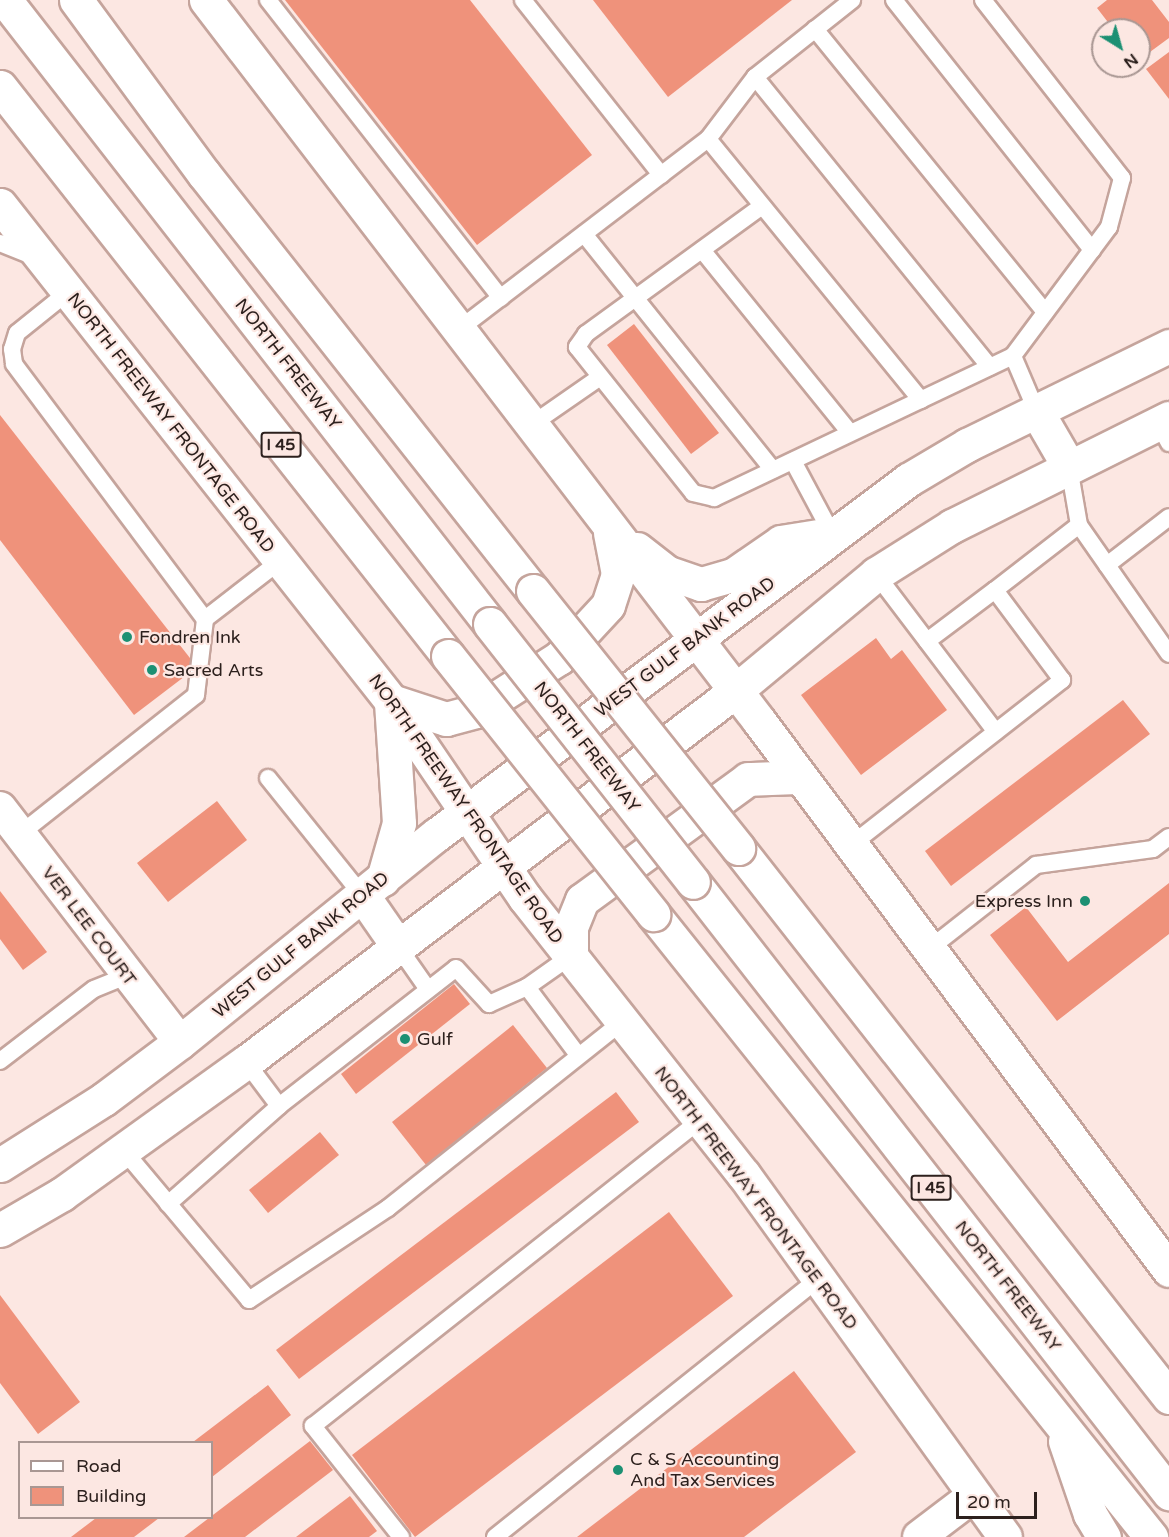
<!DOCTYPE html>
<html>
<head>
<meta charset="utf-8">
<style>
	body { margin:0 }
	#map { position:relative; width:1169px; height:1537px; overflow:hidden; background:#fce7e2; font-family:"Varela Round",sans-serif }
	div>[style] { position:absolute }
	.building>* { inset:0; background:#ef927b }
	.roads { filter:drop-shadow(2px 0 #c5a49c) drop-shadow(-2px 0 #c5a49c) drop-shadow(0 2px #c5a49c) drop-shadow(0 -2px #c5a49c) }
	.lane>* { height:16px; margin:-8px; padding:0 8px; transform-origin:8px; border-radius:8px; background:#fff }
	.street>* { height:32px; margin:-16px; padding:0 16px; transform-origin:16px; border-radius:16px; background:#fff }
	.secondary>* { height:33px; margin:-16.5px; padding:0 16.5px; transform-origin:16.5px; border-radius:16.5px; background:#fff }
	.highway>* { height:33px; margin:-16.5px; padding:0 16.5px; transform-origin:16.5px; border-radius:16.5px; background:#fff }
	.bridges { filter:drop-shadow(2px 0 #c5a49c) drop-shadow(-2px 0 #c5a49c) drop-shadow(0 2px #c5a49c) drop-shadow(0 -2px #c5a49c) }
	.highway-bridge>* { height:33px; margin:-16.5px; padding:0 16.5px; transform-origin:16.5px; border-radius:16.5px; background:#fff }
	.dots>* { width:16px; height:16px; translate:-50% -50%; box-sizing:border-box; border:3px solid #fce7e2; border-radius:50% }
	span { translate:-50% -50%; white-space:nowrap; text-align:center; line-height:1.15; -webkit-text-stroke:4.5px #fce7e2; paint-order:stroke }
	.shield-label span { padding:2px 4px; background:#fce7e2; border:2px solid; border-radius:4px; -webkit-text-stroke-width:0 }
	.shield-label { font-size:16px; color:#2c201d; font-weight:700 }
	.street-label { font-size:18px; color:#2c201d }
	.poi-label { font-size:18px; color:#2c201d }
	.left { translate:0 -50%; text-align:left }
	.right { translate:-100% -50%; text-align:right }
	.legend { position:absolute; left:18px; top:1441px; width:195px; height:78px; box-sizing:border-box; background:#fce7e2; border:2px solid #a99793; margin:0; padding:8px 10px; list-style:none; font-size:18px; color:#2c201d }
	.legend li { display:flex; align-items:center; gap:12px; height:30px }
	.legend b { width:30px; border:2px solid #a99793 }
	.north { position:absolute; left:1091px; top:18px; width:60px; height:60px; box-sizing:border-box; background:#fce7e2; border:2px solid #a99793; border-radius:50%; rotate:143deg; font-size:16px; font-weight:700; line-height:24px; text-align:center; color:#2c201d }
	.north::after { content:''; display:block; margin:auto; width:21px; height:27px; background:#1c9073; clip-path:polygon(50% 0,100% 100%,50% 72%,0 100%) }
	.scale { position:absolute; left:956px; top:1492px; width:81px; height:27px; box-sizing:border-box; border:3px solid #2c201d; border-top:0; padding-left:8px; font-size:18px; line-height:21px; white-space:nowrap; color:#2c201d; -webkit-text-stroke:4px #fce7e2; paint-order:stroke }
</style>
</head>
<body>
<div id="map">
	<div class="building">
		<i style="clip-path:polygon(285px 0,470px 0,592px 155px,477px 245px)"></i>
		<i style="clip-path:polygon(593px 0,792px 0,668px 97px)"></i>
		<i style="clip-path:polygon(1107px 0,1152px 0,1169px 22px,1169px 38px,1139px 60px,1139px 30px,1114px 30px,1097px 8px)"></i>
		<i style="clip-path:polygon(1169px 52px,1169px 99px,1146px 69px)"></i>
		<i style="clip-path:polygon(634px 324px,719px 433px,691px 454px,607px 345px)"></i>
		<i style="clip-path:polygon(0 415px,197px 667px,134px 715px,0 540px)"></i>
		<i style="clip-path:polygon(876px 638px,891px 659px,902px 650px,947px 710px,861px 775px,801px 695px)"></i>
		<i style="clip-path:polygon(1123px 700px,1150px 734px,951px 886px,925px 851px)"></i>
		<i style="clip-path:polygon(217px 801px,247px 840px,168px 902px,137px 863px)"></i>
		<i style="clip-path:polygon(1169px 883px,1169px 934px,1057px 1021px,990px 935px,1026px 907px,1068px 962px)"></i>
		<i style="clip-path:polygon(0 891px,47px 952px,23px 970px,0 939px)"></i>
		<i style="clip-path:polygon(454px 984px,470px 1004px,356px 1094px,341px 1074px)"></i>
		<i style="clip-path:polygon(513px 1025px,547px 1068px,426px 1165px,392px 1122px)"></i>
		<i style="clip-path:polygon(616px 1092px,639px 1122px,299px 1379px,276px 1350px)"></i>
		<i style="clip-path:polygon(320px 1132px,339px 1155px,268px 1213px,249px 1190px)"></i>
		<i style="clip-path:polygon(669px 1212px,733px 1296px,415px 1537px,352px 1455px)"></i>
		<i style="clip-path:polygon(0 1295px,80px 1402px,38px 1434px,0 1383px)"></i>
		<i style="clip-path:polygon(794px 1371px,856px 1452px,744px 1537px,577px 1537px)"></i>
		<i style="clip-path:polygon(268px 1385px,291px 1415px,212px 1477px,212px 1442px,193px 1442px)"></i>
		<i style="clip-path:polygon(310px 1441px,333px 1470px,245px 1537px,184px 1537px)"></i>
		<i style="clip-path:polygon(350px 1496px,377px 1531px,369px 1537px,296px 1537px)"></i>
		<i style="clip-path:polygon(96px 1518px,159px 1518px,134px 1537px,71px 1537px)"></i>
	</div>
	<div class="roads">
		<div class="lane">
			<i style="left:268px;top:0;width:378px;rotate:52deg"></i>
			<i style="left:523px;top:0;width:223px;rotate:51.7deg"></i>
			<i style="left:894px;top:0;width:319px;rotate:51.6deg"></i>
			<i style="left:983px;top:0;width:226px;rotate:52deg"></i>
			<i style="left:1122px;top:178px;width:51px;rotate:104.9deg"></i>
			<i style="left:1109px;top:227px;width:161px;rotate:126.7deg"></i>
			<i style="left:1013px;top:356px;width:59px;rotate:66.9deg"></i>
			<i style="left:815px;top:29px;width:365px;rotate:50.9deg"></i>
			<i style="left:755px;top:77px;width:373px;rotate:51deg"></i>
			<i style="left:708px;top:139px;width:337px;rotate:50.8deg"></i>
			<i style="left:762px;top:206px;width:218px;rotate:144deg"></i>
			<i style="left:586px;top:334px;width:16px;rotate:125deg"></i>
			<i style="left:577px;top:347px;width:186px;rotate:51.5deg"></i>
			<i style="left:693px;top:493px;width:22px;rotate:13deg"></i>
			<i style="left:714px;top:498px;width:331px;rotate:-25.4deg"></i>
			<i style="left:584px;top:234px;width:302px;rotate:51.3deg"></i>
			<i style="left:0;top:243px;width:35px;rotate:22deg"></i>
			<i style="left:702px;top:250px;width:235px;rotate:51deg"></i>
			<i style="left:68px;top:292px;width:65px;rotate:141.2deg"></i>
			<i style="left:17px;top:333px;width:17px;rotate:107deg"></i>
			<i style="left:12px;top:349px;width:15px;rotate:82deg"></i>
			<i style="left:14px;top:364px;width:319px;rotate:53.2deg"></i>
			<i style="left:458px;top:330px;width:315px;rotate:-37.4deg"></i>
			<i style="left:708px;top:139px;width:78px;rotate:-52.8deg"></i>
			<i style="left:755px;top:77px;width:124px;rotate:-38.4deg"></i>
			<i style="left:1158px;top:423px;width:23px;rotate:61deg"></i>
			<i style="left:531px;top:425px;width:84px;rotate:-34.8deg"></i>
			<i style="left:793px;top:461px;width:83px;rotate:61.9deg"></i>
			<i style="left:1069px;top:467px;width:59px;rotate:80.2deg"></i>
			<i style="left:1079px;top:525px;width:157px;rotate:55.1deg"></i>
			<i style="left:1107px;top:565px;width:78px;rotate:-37.7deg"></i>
			<i style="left:876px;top:574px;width:198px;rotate:52.8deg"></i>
			<i style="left:995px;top:590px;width:106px;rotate:-37.7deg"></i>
			<i style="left:268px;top:778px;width:151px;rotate:51.2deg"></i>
			<i style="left:20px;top:834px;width:224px;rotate:-38.3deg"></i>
			<i style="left:196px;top:695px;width:77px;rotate:-83.2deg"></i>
			<i style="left:205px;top:619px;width:95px;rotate:-37.7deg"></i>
			<i style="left:851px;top:845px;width:268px;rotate:-38deg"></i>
			<i style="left:1062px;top:680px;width:112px;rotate:-126.7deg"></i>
			<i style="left:995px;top:590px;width:85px;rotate:143.1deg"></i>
			<i style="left:397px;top:945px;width:52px;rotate:55.1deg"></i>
			<i style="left:929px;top:949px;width:136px;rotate:-38.1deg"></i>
			<i style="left:1036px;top:865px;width:118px;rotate:-7.8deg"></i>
			<i style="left:1153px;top:849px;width:20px;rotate:-37deg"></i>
			<i style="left:527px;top:987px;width:54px;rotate:-35.2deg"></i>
			<i style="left:0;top:1061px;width:118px;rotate:-37.5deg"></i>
			<i style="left:94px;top:989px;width:35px;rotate:-22deg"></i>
			<i style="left:246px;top:1062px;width:55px;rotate:53.1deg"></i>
			<i style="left:125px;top:1152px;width:193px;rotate:50deg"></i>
			<i style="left:249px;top:1300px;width:167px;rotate:-33.5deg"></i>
			<i style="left:388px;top:1208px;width:300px;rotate:-38.5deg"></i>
			<i style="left:168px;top:1204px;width:148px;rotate:-41.4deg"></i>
			<i style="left:279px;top:1106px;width:224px;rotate:-37.9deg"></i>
			<i style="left:456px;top:968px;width:49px;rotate:47.5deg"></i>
			<i style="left:489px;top:1004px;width:42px;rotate:-24.1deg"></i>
			<i style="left:527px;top:987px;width:85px;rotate:53.1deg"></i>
			<i style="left:401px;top:1537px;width:142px;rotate:-128.4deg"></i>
			<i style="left:313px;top:1426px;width:494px;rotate:-38.3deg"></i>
			<i style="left:495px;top:1537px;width:413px;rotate:-38.6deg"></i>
		</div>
		<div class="street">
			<i style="left:0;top:808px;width:295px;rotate:52.4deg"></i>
			<i style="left:919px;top:1537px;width:68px;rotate:-37.2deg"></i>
		</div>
		<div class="secondary">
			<i style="left:206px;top:0;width:909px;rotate:52.51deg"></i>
			<i style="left:759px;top:721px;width:685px;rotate:53.25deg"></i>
			<i style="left:0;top:205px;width:632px;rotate:51.75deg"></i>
			<i style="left:391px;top:701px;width:238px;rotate:55.8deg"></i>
			<i style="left:525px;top:898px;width:353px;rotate:51.7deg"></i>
			<i style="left:744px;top:1175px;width:446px;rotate:54.2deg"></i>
			<i style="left:1036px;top:410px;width:66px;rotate:59.9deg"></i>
			<i style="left:637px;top:549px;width:37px;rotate:38deg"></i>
			<i style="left:666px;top:572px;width:37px;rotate:19deg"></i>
			<i style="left:701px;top:584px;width:33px;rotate:-16deg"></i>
			<i style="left:733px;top:575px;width:58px;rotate:-34.5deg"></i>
			<i style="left:781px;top:542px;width:51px;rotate:-9.1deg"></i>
			<i style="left:391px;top:701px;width:58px;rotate:18.1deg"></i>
			<i style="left:446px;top:719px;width:31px;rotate:-15deg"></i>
			<i style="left:476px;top:711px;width:98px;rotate:-32.6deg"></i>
			<i style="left:559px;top:658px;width:72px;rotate:-47.2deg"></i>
			<i style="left:608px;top:605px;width:33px;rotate:-72deg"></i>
			<i style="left:618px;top:574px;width:42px;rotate:-101deg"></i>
			<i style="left:383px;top:879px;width:58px;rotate:-74.1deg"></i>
			<i style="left:399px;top:823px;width:122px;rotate:-93.8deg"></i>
			<i style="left:363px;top:896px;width:60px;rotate:55.2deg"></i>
			<i style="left:571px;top:956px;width:29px;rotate:-90deg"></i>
			<i style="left:571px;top:927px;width:29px;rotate:-68deg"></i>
			<i style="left:582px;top:900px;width:205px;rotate:-36.1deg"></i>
			<i style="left:748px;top:779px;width:52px;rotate:-2.2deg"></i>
			<i style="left:0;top:1165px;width:123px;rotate:-32.4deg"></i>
			<i style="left:104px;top:1099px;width:95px;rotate:-36.9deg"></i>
			<i style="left:180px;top:1042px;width:329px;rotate:-39deg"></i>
			<i style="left:436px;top:835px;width:591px;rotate:-36.95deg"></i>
			<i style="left:908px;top:480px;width:69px;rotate:-30.7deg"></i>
			<i style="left:967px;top:445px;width:225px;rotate:-26.1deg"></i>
			<i style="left:0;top:1230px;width:72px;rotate:-30.1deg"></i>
			<i style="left:62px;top:1194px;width:226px;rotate:-35.7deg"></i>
			<i style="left:246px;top:1062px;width:612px;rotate:-37.17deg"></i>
			<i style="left:734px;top:692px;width:185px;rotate:-39.7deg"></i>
			<i style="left:876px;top:574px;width:90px;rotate:-32.3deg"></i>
			<i style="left:952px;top:526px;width:242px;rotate:-26.5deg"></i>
		</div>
		<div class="highway">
			<i style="left:5px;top:0;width:790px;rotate:52.14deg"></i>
			<i style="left:76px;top:0;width:216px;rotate:53.7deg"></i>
			<i style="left:204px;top:174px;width:531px;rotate:51.73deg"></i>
			<i style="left:0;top:87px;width:724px;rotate:51.79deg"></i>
			<i style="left:738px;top:848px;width:698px;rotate:51.87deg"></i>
			<i style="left:693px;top:882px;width:775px;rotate:52.08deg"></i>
			<i style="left:653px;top:914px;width:798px;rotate:51.36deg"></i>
			<i style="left:1065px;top:1441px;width:77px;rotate:71.1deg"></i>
			<i style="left:1090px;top:1514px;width:27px;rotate:59deg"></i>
		</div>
	</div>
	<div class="bridges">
		<div class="highway-bridge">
			<i style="left:533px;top:591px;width:329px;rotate:51.4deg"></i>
			<i style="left:490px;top:624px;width:328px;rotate:51.8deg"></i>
			<i style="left:448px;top:656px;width:330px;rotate:51.5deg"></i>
		</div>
	</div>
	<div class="dots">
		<i style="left:127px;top:637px;background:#1c9073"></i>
		<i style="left:152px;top:670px;background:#1c9073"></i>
		<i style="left:1085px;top:901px;background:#1c9073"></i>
		<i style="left:405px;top:1039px;background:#1c9073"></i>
		<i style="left:618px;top:1470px;background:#1c9073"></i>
	</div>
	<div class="shield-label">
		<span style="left:281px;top:445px">I 45</span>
		<span style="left:931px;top:1188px">I 45</span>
	</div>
	<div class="street-label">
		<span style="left:288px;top:364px;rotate:52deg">NORTH FREEWAY</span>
		<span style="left:171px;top:423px;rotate:52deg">NORTH FREEWAY FRONTAGE ROAD</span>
		<span style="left:685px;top:647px;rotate:-37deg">WEST GULF BANK ROAD</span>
		<span style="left:587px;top:747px;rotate:52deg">NORTH FREEWAY</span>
		<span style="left:466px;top:809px;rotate:55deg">NORTH FREEWAY FRONTAGE ROAD</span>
		<span style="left:89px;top:926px;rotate:53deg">VER LEE COURT</span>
		<span style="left:301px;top:945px;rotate:-39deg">WEST GULF BANK ROAD</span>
		<span style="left:756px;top:1198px;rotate:53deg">NORTH FREEWAY FRONTAGE ROAD</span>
		<span style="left:1008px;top:1286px;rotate:52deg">NORTH FREEWAY</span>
	</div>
	<div class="poi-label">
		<span class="left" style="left:139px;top:637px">Fondren Ink</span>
		<span class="left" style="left:164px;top:670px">Sacred Arts</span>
		<span class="right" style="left:1073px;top:901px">Express Inn</span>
		<span class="left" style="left:417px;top:1039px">Gulf</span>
		<span class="left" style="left:630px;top:1470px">C &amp; S Accounting<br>And Tax Services</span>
	</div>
	<ul class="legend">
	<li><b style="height:8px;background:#fff"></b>Road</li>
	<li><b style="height:16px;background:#ef927b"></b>Building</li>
	</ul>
	<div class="north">N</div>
	<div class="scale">20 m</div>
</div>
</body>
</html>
